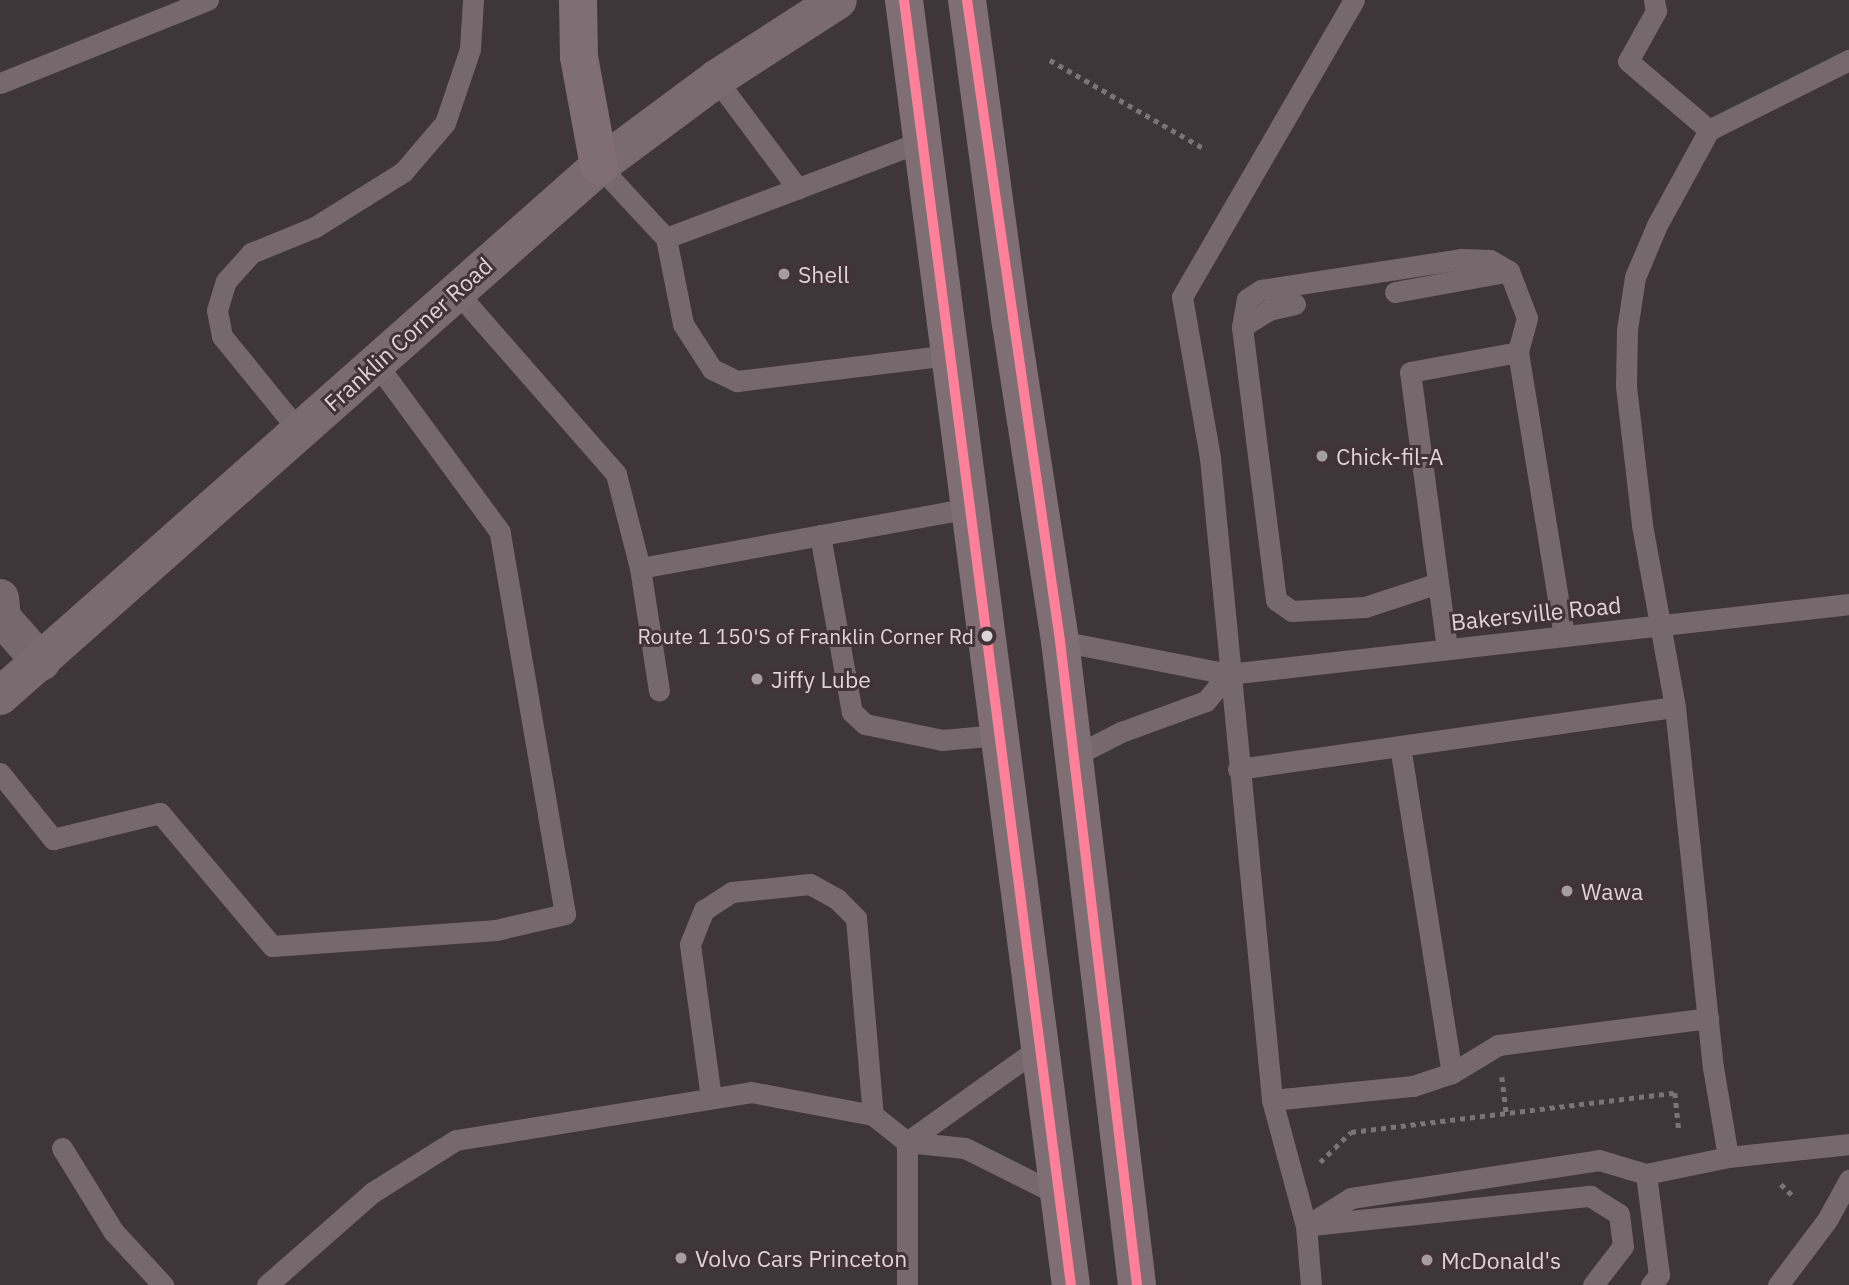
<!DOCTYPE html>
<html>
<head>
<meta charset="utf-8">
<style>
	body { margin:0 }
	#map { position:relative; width:1849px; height:1285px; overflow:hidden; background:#3e3639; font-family:"IBM Plex Sans",sans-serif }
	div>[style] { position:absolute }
	.path>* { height:4.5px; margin-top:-2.25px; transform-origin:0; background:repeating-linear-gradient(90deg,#7c7376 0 5px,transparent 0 10px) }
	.lane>* { height:21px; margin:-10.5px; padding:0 10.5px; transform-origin:10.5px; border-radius:10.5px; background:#76696e }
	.street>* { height:38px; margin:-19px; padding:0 19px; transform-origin:19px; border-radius:19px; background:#76696e }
	.secondary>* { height:38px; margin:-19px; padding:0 19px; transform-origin:19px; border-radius:19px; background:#7a6b70 }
	.highway>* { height:38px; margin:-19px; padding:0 19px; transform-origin:19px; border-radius:19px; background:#7f6e74 }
	.bus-1>* { height:10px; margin:-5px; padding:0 5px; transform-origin:5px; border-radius:5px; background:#ff8098 }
	.dots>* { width:19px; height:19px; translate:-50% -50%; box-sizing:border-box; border:4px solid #413338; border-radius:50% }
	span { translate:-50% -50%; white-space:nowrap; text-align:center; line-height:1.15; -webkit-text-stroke:6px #413338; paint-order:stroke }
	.bus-label { font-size:21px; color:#ddd4d7 }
	.right { translate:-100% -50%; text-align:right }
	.poi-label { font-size:23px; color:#ddd4d7 }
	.left { translate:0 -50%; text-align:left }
	.street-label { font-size:23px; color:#ddd4d7 }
</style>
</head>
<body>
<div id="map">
	<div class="path">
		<i style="left:1050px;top:60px;width:177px;rotate:29.9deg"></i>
		<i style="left:1502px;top:1077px;width:38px;rotate:83deg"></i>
		<i style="left:1320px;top:1162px;width:43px;rotate:-44.1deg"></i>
		<i style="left:1351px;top:1132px;width:326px;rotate:-6.9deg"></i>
		<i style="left:1675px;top:1093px;width:36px;rotate:84deg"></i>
		<i style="left:1781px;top:1184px;width:17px;rotate:45deg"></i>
	</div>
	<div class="lane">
		<i style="left:1354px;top:0;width:343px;rotate:120.1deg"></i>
		<i style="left:1182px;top:297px;width:163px;rotate:80.1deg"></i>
		<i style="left:1210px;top:458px;width:645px;rotate:84.48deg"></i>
		<i style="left:1272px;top:1100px;width:142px;rotate:-5.7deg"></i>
		<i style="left:1413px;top:1086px;width:41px;rotate:-18.4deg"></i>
		<i style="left:1452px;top:1073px;width:54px;rotate:-31.3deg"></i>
		<i style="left:1498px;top:1045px;width:212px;rotate:-7.3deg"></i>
		<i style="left:1654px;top:0;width:11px;rotate:80deg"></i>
		<i style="left:1656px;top:11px;width:57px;rotate:119.2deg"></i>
		<i style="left:1628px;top:61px;width:106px;rotate:40.4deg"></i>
		<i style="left:1709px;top:130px;width:157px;rotate:-26.6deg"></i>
		<i style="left:716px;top:79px;width:137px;rotate:53.3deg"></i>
		<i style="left:0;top:83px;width:224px;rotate:-21.8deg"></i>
		<i style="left:1709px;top:130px;width:108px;rotate:118.7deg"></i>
		<i style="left:1657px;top:225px;width:56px;rotate:112.9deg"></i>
		<i style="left:1635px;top:277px;width:54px;rotate:98.6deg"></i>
		<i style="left:1627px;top:330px;width:56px;rotate:91deg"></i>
		<i style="left:1626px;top:386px;width:140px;rotate:83.4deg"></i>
		<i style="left:1642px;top:525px;width:185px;rotate:79.7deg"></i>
		<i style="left:1675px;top:707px;width:362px;rotate:84deg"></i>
		<i style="left:1713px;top:1067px;width:91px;rotate:80.5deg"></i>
		<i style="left:599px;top:166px;width:98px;rotate:47.1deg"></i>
		<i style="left:666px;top:238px;width:88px;rotate:78.8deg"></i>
		<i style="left:683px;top:324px;width:54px;rotate:57.2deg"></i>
		<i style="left:712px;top:369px;width:28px;rotate:26deg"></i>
		<i style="left:737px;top:381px;width:215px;rotate:-7deg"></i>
		<i style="left:666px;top:238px;width:275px;rotate:-20.7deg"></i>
		<i style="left:456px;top:291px;width:243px;rotate:48.8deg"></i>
		<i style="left:616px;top:474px;width:97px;rotate:75.7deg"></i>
		<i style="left:640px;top:568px;width:124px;rotate:81.2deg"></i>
		<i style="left:1395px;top:292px;width:116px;rotate:-10.4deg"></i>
		<i style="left:1295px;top:304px;width:27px;rotate:167deg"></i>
		<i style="left:1269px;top:310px;width:32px;rotate:148deg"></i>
		<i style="left:1242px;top:327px;width:275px;rotate:82.9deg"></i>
		<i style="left:1276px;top:600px;width:19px;rotate:35deg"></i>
		<i style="left:1292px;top:611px;width:73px;rotate:-3.1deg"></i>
		<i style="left:1365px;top:607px;width:77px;rotate:-18.2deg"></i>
		<i style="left:1242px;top:327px;width:28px;rotate:-80deg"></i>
		<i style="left:1247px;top:299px;width:17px;rotate:-33deg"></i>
		<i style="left:1261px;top:290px;width:202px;rotate:-8.8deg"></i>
		<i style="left:1461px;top:259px;width:29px;rotate:2deg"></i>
		<i style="left:1490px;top:260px;width:22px;rotate:30deg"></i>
		<i style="left:1509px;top:271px;width:50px;rotate:69deg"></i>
		<i style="left:1527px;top:318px;width:35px;rotate:105deg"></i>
		<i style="left:300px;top:432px;width:124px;rotate:-129.1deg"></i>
		<i style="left:222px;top:336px;width:26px;rotate:-101deg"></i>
		<i style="left:217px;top:310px;width:30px;rotate:-73deg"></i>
		<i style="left:226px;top:281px;width:38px;rotate:-48deg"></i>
		<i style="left:251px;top:253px;width:69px;rotate:-22.1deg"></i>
		<i style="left:315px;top:227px;width:104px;rotate:-32deg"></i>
		<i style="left:403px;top:172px;width:65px;rotate:-49.4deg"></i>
		<i style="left:445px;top:123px;width:78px;rotate:-71.3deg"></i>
		<i style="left:470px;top:49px;width:49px;rotate:-86.5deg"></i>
		<i style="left:820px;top:535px;width:180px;rotate:79.8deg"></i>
		<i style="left:852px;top:712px;width:18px;rotate:43deg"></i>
		<i style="left:865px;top:724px;width:79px;rotate:11.7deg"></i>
		<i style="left:942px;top:740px;width:57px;rotate:-5deg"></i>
		<i style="left:640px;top:568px;width:336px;rotate:-10.3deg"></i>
		<i style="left:1060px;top:641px;width:171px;rotate:11.1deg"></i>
		<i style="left:1228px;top:674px;width:625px;rotate:-6.43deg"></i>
		<i style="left:1447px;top:649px;width:279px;rotate:-97.6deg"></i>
		<i style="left:1410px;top:372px;width:110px;rotate:-10.5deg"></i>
		<i style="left:1518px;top:352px;width:288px;rotate:80.8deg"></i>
		<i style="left:1400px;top:746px;width:331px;rotate:81deg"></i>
		<i style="left:1074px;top:756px;width:53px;rotate:-27.1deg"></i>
		<i style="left:1121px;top:732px;width:90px;rotate:-20deg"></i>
		<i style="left:1206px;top:701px;width:35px;rotate:-51deg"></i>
		<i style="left:1238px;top:769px;width:441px;rotate:-8.1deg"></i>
		<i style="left:0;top:773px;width:85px;rotate:51.2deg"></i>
		<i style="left:53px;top:839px;width:110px;rotate:-13.7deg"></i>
		<i style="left:160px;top:813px;width:174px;rotate:49.9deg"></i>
		<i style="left:272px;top:946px;width:225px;rotate:-4.1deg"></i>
		<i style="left:496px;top:930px;width:71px;rotate:-13.1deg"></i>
		<i style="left:565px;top:914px;width:387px;rotate:-99.7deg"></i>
		<i style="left:500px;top:532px;width:210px;rotate:-126.3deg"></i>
		<i style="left:711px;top:1098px;width:155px;rotate:-97.8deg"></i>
		<i style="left:690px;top:944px;width:37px;rotate:-68deg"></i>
		<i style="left:704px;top:910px;width:33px;rotate:-33deg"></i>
		<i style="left:732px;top:892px;width:78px;rotate:-5.9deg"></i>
		<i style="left:810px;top:884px;width:31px;rotate:29deg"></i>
		<i style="left:837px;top:899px;width:27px;rotate:45deg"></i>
		<i style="left:856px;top:918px;width:198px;rotate:85.1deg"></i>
		<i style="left:1272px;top:1100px;width:131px;rotate:74.9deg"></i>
		<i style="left:1306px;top:1226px;width:59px;rotate:85.2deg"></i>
		<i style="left:907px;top:1142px;width:163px;rotate:-35.5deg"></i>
		<i style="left:907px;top:1142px;width:143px;rotate:90deg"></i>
		<i style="left:62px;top:1148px;width:97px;rotate:58.4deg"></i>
		<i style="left:113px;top:1231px;width:74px;rotate:47.2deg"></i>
		<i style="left:1646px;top:1174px;width:102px;rotate:82.7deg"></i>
		<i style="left:1659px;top:1275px;width:13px;rotate:129deg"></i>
		<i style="left:1312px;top:1225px;width:280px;rotate:-6deg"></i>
		<i style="left:1590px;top:1196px;width:34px;rotate:32deg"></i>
		<i style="left:1619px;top:1214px;width:32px;rotate:83deg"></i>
		<i style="left:1623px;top:1246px;width:49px;rotate:127.6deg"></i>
		<i style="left:1306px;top:1226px;width:53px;rotate:-31.9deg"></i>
		<i style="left:1351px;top:1198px;width:251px;rotate:-8.7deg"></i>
		<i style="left:1599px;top:1160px;width:49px;rotate:16.6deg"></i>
		<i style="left:1646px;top:1174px;width:84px;rotate:-11.7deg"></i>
		<i style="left:1728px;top:1157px;width:122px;rotate:-6.1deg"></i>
		<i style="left:267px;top:1285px;width:141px;rotate:-41.3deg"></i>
		<i style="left:373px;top:1192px;width:98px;rotate:-32.1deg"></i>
		<i style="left:456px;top:1140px;width:299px;rotate:-9.2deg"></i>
		<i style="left:751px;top:1092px;width:124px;rotate:10.7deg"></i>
		<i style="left:873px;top:1115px;width:43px;rotate:38.5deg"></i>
		<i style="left:907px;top:1142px;width:58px;rotate:5.9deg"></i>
		<i style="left:965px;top:1148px;width:105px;rotate:26.6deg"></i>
		<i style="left:1778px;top:1285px;width:81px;rotate:-53deg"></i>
		<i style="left:1827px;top:1220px;width:46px;rotate:-61.2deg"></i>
	</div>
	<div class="street">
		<i style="left:0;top:598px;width:20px;rotate:84deg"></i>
		<i style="left:2px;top:618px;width:59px;rotate:48.4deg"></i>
	</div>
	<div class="secondary">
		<i style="left:0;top:696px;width:800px;rotate:-41.5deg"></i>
		<i style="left:599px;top:166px;width:146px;rotate:-36.6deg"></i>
		<i style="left:716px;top:79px;width:145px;rotate:-32.9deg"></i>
	</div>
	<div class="highway">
		<i style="left:578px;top:0;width:57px;rotate:89deg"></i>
		<i style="left:579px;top:57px;width:111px;rotate:79.6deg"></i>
		<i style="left:904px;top:0;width:1296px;rotate:82.6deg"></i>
		<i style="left:967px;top:0;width:327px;rotate:82.3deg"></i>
		<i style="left:1011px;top:324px;width:321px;rotate:81.2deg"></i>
		<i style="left:1060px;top:641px;width:649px;rotate:83.18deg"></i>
	</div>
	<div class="bus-1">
		<i style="left:904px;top:0;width:1296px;rotate:82.6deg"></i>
		<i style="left:967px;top:0;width:648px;rotate:81.74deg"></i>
		<i style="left:1060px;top:641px;width:649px;rotate:83.18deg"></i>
	</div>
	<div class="dots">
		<i style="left:784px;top:274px;background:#a59da0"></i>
		<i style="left:1322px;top:456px;background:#a59da0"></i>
		<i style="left:987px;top:636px;background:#ddd4d7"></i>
		<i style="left:757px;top:679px;background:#a59da0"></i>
		<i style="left:1567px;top:891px;background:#a59da0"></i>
		<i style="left:681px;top:1258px;background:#a59da0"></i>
		<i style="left:1427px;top:1260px;background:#a59da0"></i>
	</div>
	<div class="bus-label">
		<span class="right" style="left:974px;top:636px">Route 1 150'S of Franklin Corner Rd</span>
	</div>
	<div class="poi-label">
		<span class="left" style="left:798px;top:274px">Shell</span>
		<span class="left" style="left:1336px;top:456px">Chick-fil-A</span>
		<span class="left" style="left:771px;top:679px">Jiffy Lube</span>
		<span class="left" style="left:1581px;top:891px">Wawa</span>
		<span class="left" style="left:695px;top:1258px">Volvo Cars Princeton</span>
		<span class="left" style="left:1441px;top:1260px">McDonald's</span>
	</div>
	<div class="street-label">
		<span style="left:408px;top:334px;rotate:-42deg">Franklin Corner Road</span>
		<span style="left:1536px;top:613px;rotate:-6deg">Bakersville Road</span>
	</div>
</div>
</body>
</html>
